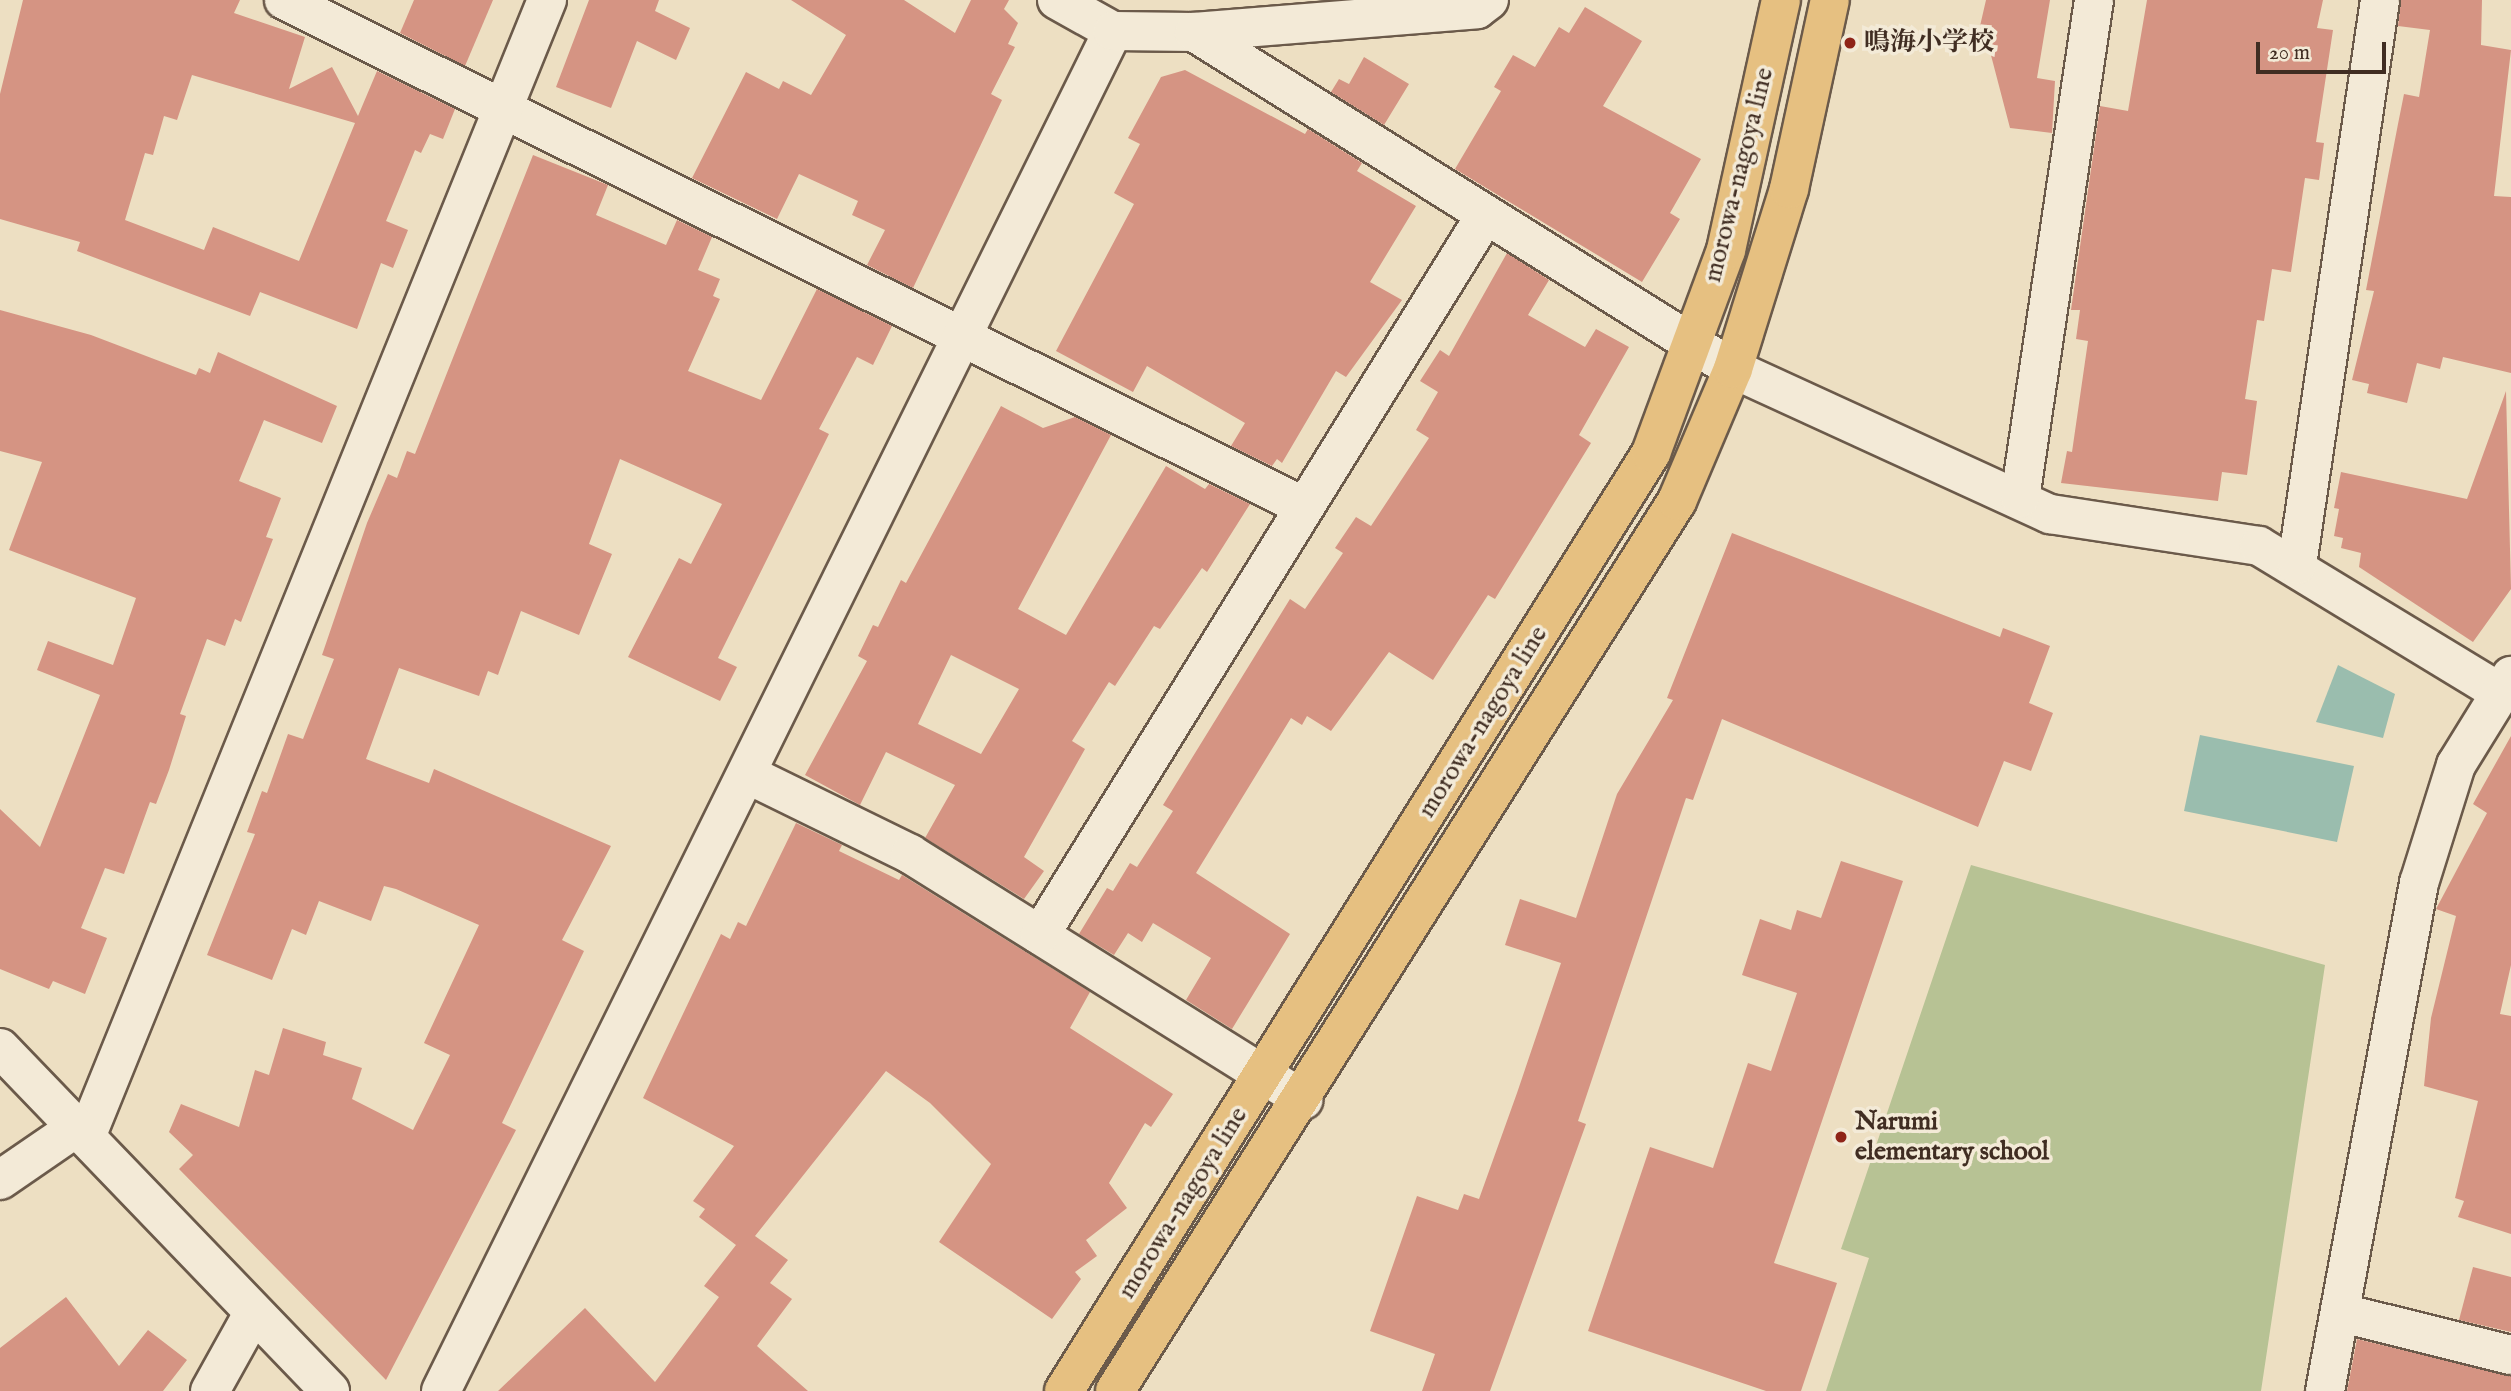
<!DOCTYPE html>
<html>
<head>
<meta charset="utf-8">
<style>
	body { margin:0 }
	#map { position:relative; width:2511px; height:1391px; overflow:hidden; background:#eddfc2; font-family:"IM FELL English","Noto Serif JP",serif }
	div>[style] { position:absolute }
	.green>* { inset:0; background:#b7c294 }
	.water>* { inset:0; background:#9abdae }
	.building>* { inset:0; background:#d59483 }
	.roads { filter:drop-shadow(2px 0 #6b5a4a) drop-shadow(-2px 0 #6b5a4a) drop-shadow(0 2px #6b5a4a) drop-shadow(0 -2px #6b5a4a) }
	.minor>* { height:38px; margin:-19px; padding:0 19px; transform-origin:19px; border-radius:19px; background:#f3ead7 }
	.tertiary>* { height:38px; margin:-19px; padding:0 19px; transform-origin:19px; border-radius:19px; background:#f3ead7 }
	.primary>* { height:38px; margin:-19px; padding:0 19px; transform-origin:19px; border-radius:19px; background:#e6c081 }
	.dots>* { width:19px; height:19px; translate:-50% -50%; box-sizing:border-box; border:4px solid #f3ead7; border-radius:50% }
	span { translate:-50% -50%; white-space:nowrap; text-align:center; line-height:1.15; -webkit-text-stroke:7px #f3ead7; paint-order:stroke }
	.poi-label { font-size:26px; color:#402d22; font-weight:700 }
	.left { translate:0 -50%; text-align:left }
	.street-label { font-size:26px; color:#402d22 }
	.scale { position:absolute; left:2256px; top:42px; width:130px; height:32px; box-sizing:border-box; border:4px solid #402d22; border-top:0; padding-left:9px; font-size:21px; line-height:24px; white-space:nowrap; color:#402d22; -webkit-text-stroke:5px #f3ead7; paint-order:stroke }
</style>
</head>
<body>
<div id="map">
	<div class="green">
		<i style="clip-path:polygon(1971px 865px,2325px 965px,2261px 1391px,1826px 1391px,1869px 1258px,1841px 1249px)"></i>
	</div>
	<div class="water">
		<i style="clip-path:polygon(2338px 665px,2395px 694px,2383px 738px,2316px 722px)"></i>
		<i style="clip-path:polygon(2200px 735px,2354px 766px,2337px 842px,2184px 811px)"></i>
	</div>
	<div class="building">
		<i style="clip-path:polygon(evenodd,23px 0,240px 0,234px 13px,305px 37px,289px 89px,332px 67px,358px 116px,377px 71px,455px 109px,443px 139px,430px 134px,421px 153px,415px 150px,386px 221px,408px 230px,393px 268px,381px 263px,357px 329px,260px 292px,250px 316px,77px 251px,80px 242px,0 219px,0 94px,23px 0,192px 75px,355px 123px,299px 261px,213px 227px,204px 250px,125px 220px,145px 153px,153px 155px,164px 116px,177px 120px,192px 75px)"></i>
		<i style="clip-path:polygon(414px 0,493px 0,465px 66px,400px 33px)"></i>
		<i style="clip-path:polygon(589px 0,659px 0,655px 11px,690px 28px,676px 60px,637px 41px,611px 108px,556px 87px)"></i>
		<i style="clip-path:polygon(791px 0,904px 0,955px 33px,971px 0,1009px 0,1004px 9px,1018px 23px,1008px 44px,1015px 47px,991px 94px,1002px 100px,913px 288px,867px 265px,885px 230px,852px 215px,858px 201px,799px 174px,777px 219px,692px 178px,746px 72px,779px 89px,783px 81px,811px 95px,846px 35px)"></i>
		<i style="clip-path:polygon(1986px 0,2050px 0,2037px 78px,2055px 81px,2052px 133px,2010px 128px,1987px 40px,1977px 39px)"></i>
		<i style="clip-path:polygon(2147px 0,2323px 0,2317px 28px,2333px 30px,2316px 142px,2324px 143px,2319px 180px,2305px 178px,2291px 272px,2272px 269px,2264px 321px,2257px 320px,2245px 399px,2257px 401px,2247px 475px,2222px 472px,2218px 501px,2061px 483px,2067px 451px,2072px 452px,2088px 341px,2076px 339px,2080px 310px,2071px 310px,2100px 106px,2128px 111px)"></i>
		<i style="clip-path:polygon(2401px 0,2482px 0,2481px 45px,2511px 50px,2494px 196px,2511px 197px,2511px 373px,2443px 357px,2440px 369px,2417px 363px,2407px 403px,2367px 393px,2369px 384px,2352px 380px,2374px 291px,2366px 290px,2398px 124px,2404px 94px,2419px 97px,2430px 30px,2398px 26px)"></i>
		<i style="clip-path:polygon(1585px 7px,1642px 41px,1603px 106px,1701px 159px,1670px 213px,1680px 219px,1642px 282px,1455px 169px,1501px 91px,1494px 87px,1513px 55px,1535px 67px,1559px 27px,1569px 33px)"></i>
		<i style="clip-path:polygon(1364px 57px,1409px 84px,1384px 125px,1331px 92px,1339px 79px,1349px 84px)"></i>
		<i style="clip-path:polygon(1185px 70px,1305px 134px,1308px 129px,1362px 163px,1357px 171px,1416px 206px,1370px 282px,1402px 300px,1346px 377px,1336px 371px,1282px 463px,1277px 459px,1272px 466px,1231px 446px,1245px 423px,1147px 366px,1133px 392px,1056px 351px,1134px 204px,1114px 193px,1140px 144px,1128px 138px,1161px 77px)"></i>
		<i style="clip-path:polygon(533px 155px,608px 185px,596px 215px,666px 245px,677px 220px,712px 237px,698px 270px,720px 279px,713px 296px,720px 299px,688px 371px,761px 400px,817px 289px,892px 326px,873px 365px,857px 357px,819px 429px,829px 434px,718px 658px,737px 667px,720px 701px,628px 657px,679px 558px,691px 564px,722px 504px,620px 459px,589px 544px,612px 554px,579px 635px,521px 611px,498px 675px,488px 671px,479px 696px,399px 668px,366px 759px,429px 783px,434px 769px,611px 846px,562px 940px,584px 951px,502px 1123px,516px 1130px,386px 1380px,179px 1169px,193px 1155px,169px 1132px,181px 1104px,239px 1127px,255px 1070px,269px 1075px,283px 1028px,326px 1042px,323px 1055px,362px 1068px,352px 1099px,413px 1130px,450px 1055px,424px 1043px,479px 925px,396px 889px,384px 886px,371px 921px,319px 901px,306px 935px,292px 929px,272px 980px,207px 955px,255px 834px,247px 832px,262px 791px,267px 793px,288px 734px,303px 739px,334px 659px,322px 655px,367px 523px,388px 474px,397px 478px,407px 451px,415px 454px)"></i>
		<i style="clip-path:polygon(1507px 253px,1549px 280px,1528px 315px,1585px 347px,1596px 329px,1629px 347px,1579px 435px,1591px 443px,1495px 599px,1488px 595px,1433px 680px,1389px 652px,1331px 731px,1307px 716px,1302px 725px,1291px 718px,1196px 873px,1290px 934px,1232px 1029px,1186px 1000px,1211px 958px,1153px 923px,1142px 942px,1128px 933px,1114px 955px,1079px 934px,1107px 888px,1113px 891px,1130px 863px,1137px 867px,1173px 811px,1163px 805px,1290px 599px,1305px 609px,1343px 553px,1335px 548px,1356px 517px,1371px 526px,1429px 438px,1416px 430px,1438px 392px,1420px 381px,1440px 350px,1449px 356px)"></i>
		<i style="clip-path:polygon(0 310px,91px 335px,196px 375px,199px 368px,210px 373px,218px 352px,337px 406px,322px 443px,264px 420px,239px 481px,281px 498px,266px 537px,273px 539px,241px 622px,235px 619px,225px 646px,207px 639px,180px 714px,186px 716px,169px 770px,156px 804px,150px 802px,124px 874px,105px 868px,81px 928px,107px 938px,85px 994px,53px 981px,49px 989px,0 969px,0 809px,40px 847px,100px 695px,37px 670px,48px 641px,113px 665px,136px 598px,9px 550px,42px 462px,0 451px)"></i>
		<i style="clip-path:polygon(2506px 391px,2511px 589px,2473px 642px,2359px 567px,2361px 553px,2341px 548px,2343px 538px,2334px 536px,2339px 509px,2334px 508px,2341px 472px,2467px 499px)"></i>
		<i style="clip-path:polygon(evenodd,1001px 406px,1043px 428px,1075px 417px,1111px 435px,1018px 609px,1066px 635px,1166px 466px,1205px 489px,1209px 484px,1250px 504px,1207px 572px,1202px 568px,1160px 629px,1154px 626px,1115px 686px,1109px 682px,1072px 741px,1085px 749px,1024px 857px,1044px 871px,1024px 899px,925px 838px,955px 785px,886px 752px,860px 805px,805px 775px,867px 661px,858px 656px,873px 625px,878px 627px,901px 580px,906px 583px,1001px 406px,951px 655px,1019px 689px,981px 754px,918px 724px,951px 655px)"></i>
		<i style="clip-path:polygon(1732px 533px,2000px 637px,2003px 628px,2050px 646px,2029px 703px,2053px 713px,2031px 771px,2004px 761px,1978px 827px,1722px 719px,1693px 800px,1686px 798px,1578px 1121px,1586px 1124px,1490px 1391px,1422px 1391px,1435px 1354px,1370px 1331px,1417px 1196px,1458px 1210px,1464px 1194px,1479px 1199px,1517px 1093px,1561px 963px,1505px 945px,1520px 899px,1576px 918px,1617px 794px,1673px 700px,1667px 698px)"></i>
		<i style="clip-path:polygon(2511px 736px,2511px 965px,2500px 1014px,2511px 1016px,2511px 1234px,2458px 1217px,2464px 1201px,2455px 1198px,2478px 1101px,2424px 1086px,2431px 1018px,2456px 916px,2436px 909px,2487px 813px,2473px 804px)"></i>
		<i style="clip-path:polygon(796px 823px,842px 845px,839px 851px,899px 880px,902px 875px,1090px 992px,1070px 1028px,1173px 1094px,1151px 1127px,1145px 1123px,1109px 1183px,1127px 1208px,1086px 1240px,1097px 1256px,1075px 1272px,1081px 1279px,1052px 1319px,939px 1242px,991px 1164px,930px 1103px,886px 1071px,755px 1236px,788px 1260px,770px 1283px,792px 1299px,757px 1346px,808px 1391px,498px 1391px,585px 1308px,655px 1382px,719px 1297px,704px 1286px,736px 1245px,699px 1217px,705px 1209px,693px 1201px,734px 1146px,643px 1098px,721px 934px,730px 939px,738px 922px,746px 926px)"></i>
		<i style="clip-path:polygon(1841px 861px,1903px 881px,1774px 1263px,1837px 1283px,1801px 1391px,1766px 1391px,1588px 1331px,1650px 1147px,1713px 1168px,1748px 1063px,1771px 1071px,1797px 993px,1742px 975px,1760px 919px,1791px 930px,1797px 910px,1821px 918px)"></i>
		<i style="clip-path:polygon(2473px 1267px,2511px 1277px,2511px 1332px,2459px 1320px)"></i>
		<i style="clip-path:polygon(66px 1297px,119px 1366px,148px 1330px,187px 1360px,163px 1391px,0 1391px,0 1348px)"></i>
		<i style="clip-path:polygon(2357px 1339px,2511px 1376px,2511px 1391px,2347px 1391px)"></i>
	</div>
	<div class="roads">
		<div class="minor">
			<i style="left:284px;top:0;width:1138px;rotate:26.41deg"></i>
			<i style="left:1194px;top:32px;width:284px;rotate:-4.6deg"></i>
			<i style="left:1477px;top:9px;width:15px;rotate:-37deg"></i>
			<i style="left:1733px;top:369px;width:349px;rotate:24.6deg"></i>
			<i style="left:2050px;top:514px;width:211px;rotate:8.7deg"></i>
			<i style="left:2259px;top:546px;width:281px;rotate:31.3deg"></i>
			<i style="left:2020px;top:498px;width:503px;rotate:-81.55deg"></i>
			<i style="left:2297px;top:565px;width:571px;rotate:-81.64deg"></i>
			<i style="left:747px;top:774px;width:182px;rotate:26.1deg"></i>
			<i style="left:910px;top:854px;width:464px;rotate:32deg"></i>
			<i style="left:1040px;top:935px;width:846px;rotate:-58.25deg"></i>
			<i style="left:86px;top:1137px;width:1227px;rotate:-67.93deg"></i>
			<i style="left:0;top:1180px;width:93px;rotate:-34.5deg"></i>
			<i style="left:2342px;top:1313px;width:174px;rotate:14deg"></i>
			<i style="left:210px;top:1391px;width:90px;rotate:-60.9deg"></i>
			<i style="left:441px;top:1391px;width:1517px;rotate:-63.71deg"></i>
			<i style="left:2325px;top:1391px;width:517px;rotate:-79.52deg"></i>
			<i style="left:2419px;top:883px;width:124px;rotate:-72.6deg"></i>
			<i style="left:2456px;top:765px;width:105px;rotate:-58.3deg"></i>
		</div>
		<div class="tertiary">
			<i style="left:1057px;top:0;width:64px;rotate:29deg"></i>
			<i style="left:1113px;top:31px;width:81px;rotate:0.7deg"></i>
			<i style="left:1194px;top:32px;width:636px;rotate:32.01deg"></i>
			<i style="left:0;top:1048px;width:476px;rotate:46.1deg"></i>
		</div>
		<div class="primary">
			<i style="left:1064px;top:1391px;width:1107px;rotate:-57.96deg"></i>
			<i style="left:1651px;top:453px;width:216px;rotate:-69.7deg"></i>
			<i style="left:1726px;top:250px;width:256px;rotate:-77.6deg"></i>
			<i style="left:1115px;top:1391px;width:1053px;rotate:-57.73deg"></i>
			<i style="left:1677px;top:501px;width:143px;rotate:-67deg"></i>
			<i style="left:1733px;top:369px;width:189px;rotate:-72.7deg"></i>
			<i style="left:1789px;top:189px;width:193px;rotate:-77.8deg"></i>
		</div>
	</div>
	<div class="dots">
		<i style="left:1850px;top:43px;background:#8f2418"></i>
		<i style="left:1841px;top:1137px;background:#8f2418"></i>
	</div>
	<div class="poi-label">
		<span class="left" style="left:1864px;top:43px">鳴海小学校</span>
		<span class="left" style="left:1855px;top:1137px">Narumi<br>elementary school</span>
	</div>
	<div class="street-label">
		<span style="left:1739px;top:175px;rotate:-76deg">morowa-nagoya line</span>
		<span style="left:1483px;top:722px;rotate:-58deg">morowa-nagoya line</span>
		<span style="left:1183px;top:1203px;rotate:-58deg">morowa-nagoya line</span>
	</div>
	<div class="scale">20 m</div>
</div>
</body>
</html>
